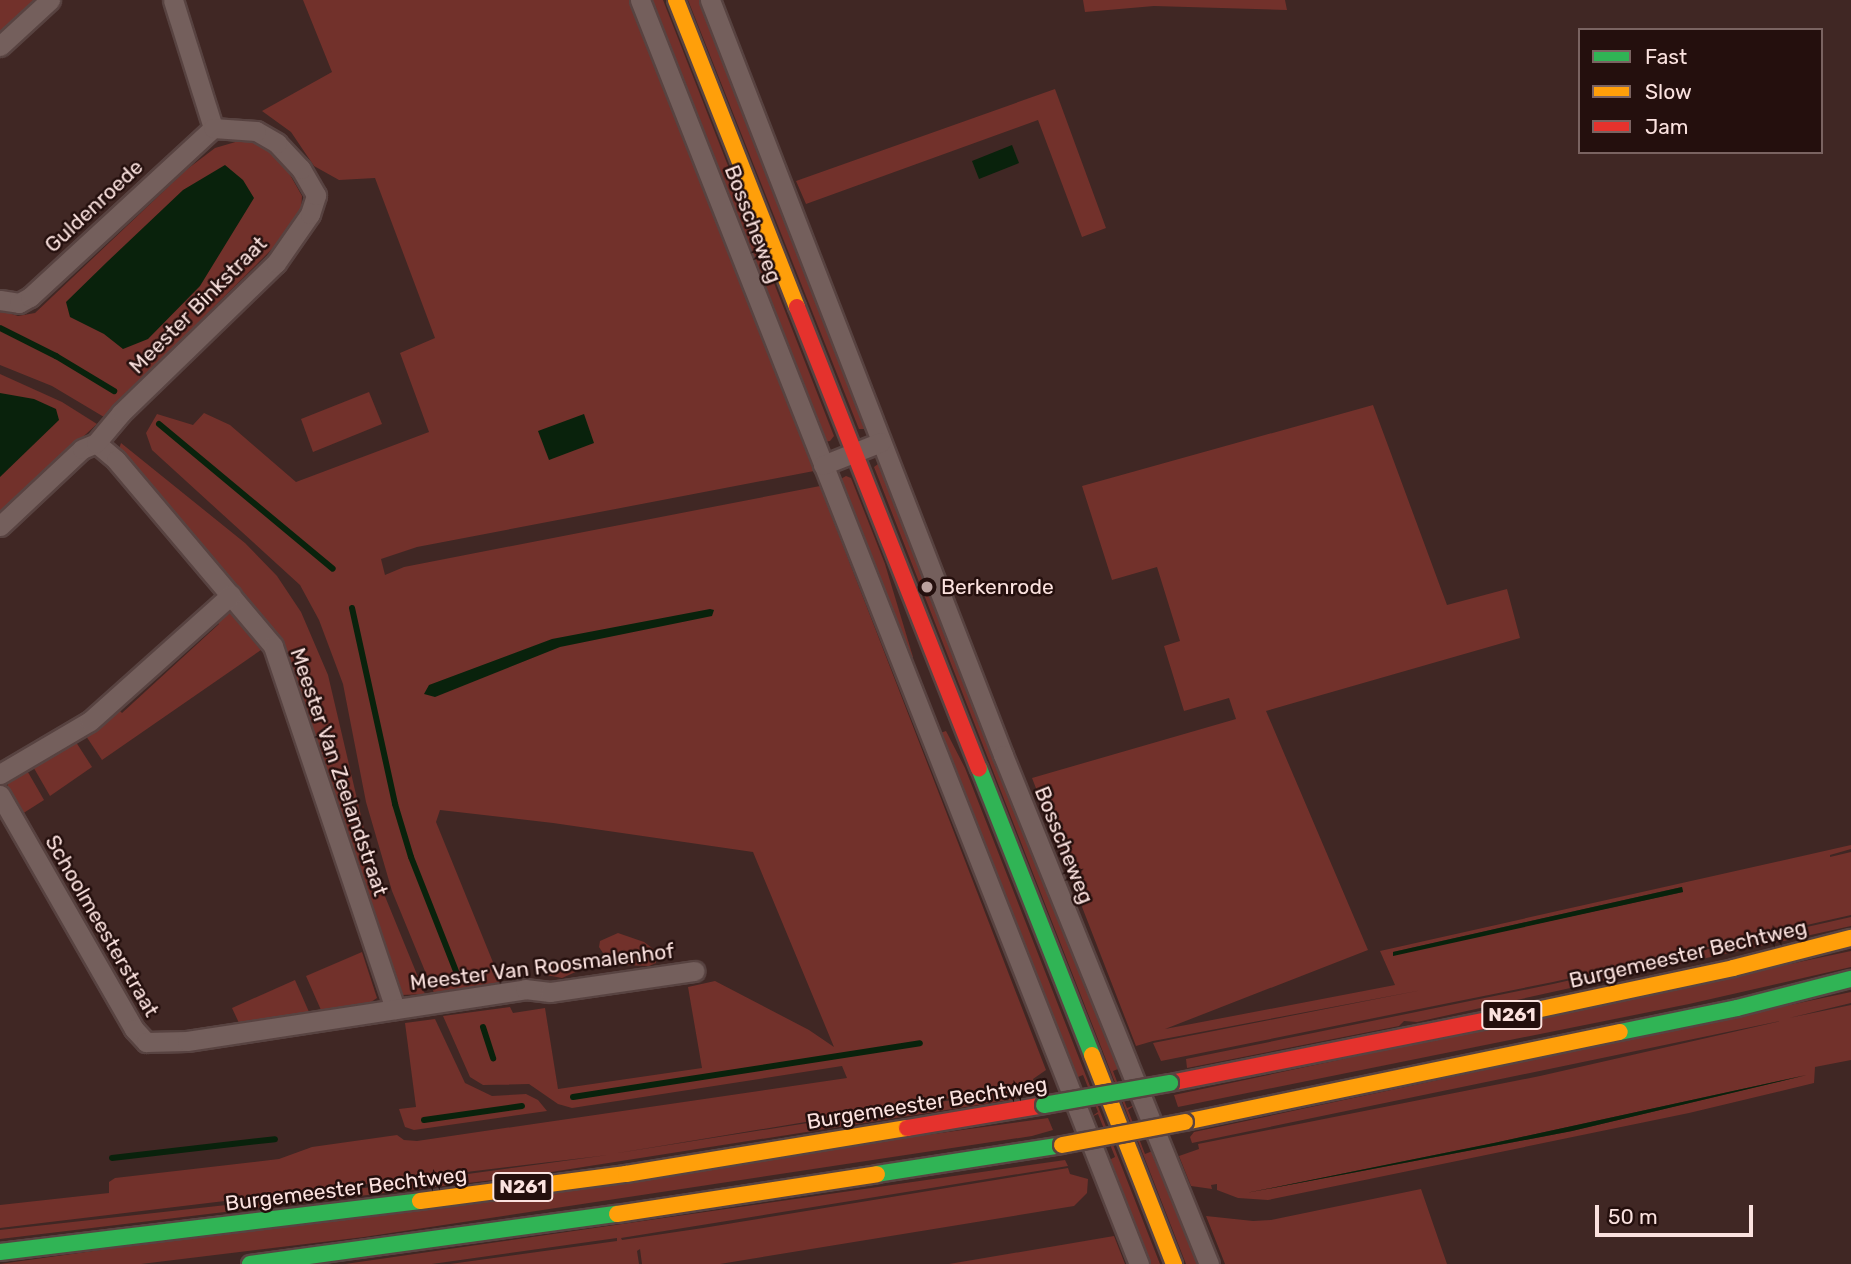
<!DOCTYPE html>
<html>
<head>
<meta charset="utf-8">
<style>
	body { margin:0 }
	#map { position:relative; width:1851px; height:1264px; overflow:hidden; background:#402724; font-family:Rubik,sans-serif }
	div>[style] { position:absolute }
	.green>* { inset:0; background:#72312b }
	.water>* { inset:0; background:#09220c }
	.stream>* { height:6px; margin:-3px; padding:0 3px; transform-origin:3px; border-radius:3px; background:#09220c }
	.roads { filter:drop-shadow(2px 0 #584341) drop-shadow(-2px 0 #584341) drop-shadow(0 2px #584341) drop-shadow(0 -2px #584341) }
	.street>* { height:19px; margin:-9.5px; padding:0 9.5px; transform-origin:9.5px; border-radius:9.5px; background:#745f5c }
	.fast>* { height:16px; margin:-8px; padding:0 8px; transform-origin:8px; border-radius:8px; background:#30b455 }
	.slow>* { height:16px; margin:-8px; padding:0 8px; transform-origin:8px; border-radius:8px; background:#ff9f0a }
	.jam>* { height:16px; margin:-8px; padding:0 8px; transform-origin:8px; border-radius:8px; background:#e5322d }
	.bridges { filter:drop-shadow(2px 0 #584341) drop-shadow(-2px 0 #584341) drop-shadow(0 2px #584341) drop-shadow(0 -2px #584341) }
	.fast-bridge>* { height:16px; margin:-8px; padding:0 8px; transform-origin:8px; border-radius:8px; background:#30b455 }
	.slow-bridge>* { height:16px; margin:-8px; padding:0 8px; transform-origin:8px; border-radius:8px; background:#ff9f0a }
	.dots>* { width:19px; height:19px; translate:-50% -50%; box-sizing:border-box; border:4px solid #240f0d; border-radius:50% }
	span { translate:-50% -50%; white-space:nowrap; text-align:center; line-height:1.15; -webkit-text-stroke:5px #240f0d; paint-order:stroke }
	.shield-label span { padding:2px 5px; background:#240f0d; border:2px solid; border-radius:5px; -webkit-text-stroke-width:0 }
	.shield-label { font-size:19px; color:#fbe2df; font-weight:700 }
	.street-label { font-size:21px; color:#fbe2df }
	.poi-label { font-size:21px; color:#fbe2df }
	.left { translate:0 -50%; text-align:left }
	.legend { position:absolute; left:1578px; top:28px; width:245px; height:126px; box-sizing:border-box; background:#240f0d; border:2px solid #7a6361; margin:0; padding:9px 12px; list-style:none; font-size:21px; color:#fbe2df }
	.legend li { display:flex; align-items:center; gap:14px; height:35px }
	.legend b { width:35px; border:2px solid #7a6361 }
	.scale { position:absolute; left:1595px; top:1205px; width:158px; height:32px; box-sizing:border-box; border:4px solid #fbe2df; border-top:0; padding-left:9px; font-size:21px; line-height:24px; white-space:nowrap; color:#fbe2df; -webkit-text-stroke:5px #240f0d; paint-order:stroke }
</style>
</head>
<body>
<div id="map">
	<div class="green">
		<i style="clip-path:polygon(0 0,39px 0,0 36px)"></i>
		<i style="clip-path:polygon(303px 0,632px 0,814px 471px,417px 547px,381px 559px,385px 575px,404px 567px,820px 486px,1046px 1070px,1033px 1079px,1035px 1084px,612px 1154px,1015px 1090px,1016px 1099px,526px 1176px,0 1239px,0 1230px,298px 1197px,608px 1155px,0 1228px,0 1205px,109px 1193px,109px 1182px,115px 1178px,279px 1159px,312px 1147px,397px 1135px,404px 1140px,417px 1141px,847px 1078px,842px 1066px,572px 1108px,558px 1104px,529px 1084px,483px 1085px,470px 1077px,443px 1016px,510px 1007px,513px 1013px,545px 1008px,558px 1089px,702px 1068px,688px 987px,715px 981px,809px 1030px,834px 1047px,753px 852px,553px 823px,440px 810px,436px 822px,501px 982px,434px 993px,392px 891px,366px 802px,343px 684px,319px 620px,300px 585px,152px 450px,146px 433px,157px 414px,193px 425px,204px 413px,230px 425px,296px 482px,429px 432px,400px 353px,435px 338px,375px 178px,339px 180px,314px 166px,291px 132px,262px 111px,332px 72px)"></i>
		<i style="clip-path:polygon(648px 0,663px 0,834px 436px,830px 441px,824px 442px)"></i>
		<i style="clip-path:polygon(688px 0,703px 0,798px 241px,866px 426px,864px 429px,859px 429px)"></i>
		<i style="clip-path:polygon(1083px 0,1285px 0,1287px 10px,1154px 6px,1085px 12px)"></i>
		<i style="clip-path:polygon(1055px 89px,1106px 228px,1082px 237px,1038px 120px,806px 204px,796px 181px)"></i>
		<i style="clip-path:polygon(249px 138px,262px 144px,289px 173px,302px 196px,301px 211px,278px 243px,104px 417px,52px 386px,0 365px,0 310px,18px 316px,35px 313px,186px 170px,215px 148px)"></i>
		<i style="clip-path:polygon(0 374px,62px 402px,97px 424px,0 513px)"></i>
		<i style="clip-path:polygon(369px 392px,382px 424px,313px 452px,301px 419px)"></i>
		<i style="clip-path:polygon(evenodd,1373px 405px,1447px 605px,1507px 589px,1520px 638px,1266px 711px,1368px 950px,1165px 1029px,1395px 985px,1380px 951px,1851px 845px,1851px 849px,1830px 855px,1830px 857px,1851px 852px,1851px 915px,1553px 982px,1161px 1061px,1153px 1043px,1422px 990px,1153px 1041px,1136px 1046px,1032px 778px,1236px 719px,1229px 698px,1184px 711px,1164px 646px,1180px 641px,1157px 567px,1112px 580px,1082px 486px,1373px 405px,1682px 887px,1683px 892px,1393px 955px,1393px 952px,1682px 887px)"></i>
		<i style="clip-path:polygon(121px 443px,245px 543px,277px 576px,301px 612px,328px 675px,373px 867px,425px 994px,402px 995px,396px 989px,278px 642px,118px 452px)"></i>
		<i style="clip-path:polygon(878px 464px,1123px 1067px,1113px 1071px,1127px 1108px,1135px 1105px,1128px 1110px,1145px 1154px,1155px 1150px,1200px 1264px,1186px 1264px,874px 467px)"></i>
		<i style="clip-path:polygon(846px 476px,851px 478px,885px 564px,913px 657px,908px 659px,839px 480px)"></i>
		<i style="clip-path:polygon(229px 612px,261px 650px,102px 760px,84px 733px,117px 708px,122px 713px,219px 624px,214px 618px)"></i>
		<i style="clip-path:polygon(921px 688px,940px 733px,946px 731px,965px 768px,1160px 1264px,1145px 1264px,1105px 1162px,1115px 1157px,1098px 1114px,1091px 1117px,1098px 1112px,1083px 1075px,1073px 1079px)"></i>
		<i style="clip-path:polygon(74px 739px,92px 767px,50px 796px,31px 763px)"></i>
		<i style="clip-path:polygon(25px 767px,44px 800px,22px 814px,7px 788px,10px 777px)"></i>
		<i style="clip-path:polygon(1851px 917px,1851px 926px,1417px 1022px,1404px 1021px,1399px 1026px,1187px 1068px,1186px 1059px,1553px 984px)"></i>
		<i style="clip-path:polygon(618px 933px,644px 942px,656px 951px,656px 963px,649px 966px,622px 965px,603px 953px,599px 947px,600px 941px)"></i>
		<i style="clip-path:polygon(1851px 951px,1851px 967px,1689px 1004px,1178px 1107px,1174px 1095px)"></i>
		<i style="clip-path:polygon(362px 952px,377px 998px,371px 1002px,321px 1010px,306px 976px)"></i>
		<i style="clip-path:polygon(566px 959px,579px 963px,580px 970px,562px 978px,546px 975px,547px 966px)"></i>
		<i style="clip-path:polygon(295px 980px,309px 1012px,239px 1023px,232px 1008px)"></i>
		<i style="clip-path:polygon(evenodd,1851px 992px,1851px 1003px,1789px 1018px,1851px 1005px,1851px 1060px,1815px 1067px,1814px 1083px,1689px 1113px,1268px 1200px,1238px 1198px,1217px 1190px,1217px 1184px,1211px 1185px,1212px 1189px,1191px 1186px,1179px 1156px,1199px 1149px,1198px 1144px,1540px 1076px,1785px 1020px,1192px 1143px,1190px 1137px,1194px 1132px,1851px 992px,1806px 1075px,1572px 1131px,1246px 1193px,1494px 1143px,1806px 1075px)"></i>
		<i style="clip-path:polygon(435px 1019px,465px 1083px,492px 1096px,526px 1094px,538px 1100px,547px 1111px,414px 1130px,405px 1127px,399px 1109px,416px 1107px,405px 1023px)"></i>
		<i style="clip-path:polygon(1048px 1118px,1053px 1130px,1032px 1136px,364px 1237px,141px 1264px,0 1264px)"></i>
		<i style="clip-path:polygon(1065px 1160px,1068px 1166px,621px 1238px,622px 1240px,703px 1228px,1068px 1168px,1070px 1174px,1088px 1179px,1087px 1193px,1074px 1206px,720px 1264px,642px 1264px,640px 1249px,637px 1251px,639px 1264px,450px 1264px,617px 1241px,617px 1238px,432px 1264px,345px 1264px)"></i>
		<i style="clip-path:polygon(1421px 1189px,1447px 1264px,1225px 1264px,1206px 1216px,1253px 1221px,1271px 1220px)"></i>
		<i style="clip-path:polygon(1114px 1236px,1125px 1264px,949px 1264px)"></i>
	</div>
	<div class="water">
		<i style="clip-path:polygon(1012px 145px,1019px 163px,979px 179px,972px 161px)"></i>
		<i style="clip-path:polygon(225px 165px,243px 180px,254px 198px,200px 286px,148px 339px,123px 349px,104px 334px,70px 317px,66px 302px,107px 262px,183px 190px)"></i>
		<i style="clip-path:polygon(0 393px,34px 399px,56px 409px,59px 420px,0 477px)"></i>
		<i style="clip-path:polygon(584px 414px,594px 443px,549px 460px,538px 431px)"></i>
		<i style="clip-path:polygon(710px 609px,714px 610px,712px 616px,560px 647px,435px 697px,424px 694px,429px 685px,552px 639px)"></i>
		<i style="clip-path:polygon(1682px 887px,1683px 892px,1393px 956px,1393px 952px)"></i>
		<i style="clip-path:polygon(1807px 1075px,1572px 1131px,1246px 1193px,1494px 1143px)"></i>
	</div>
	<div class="stream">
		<i style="left:0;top:328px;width:63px;rotate:26.6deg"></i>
		<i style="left:56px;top:356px;width:68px;rotate:31.1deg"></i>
		<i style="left:159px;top:424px;width:226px;rotate:39.8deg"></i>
		<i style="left:352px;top:608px;width:201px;rotate:77.6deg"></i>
		<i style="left:395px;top:804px;width:55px;rotate:73.2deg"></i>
		<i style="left:411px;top:857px;width:123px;rotate:68.5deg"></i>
		<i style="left:483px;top:1027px;width:33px;rotate:72deg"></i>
		<i style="left:573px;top:1097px;width:351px;rotate:-8.8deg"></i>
		<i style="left:424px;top:1120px;width:99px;rotate:-8.1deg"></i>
		<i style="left:112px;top:1158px;width:164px;rotate:-6.6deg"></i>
	</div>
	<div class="roads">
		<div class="street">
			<i style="left:173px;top:0;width:134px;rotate:72.6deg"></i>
			<i style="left:640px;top:0;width:1359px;rotate:68.46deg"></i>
			<i style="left:710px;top:0;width:810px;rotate:68.79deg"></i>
			<i style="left:1003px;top:755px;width:549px;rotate:67.97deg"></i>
			<i style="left:0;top:46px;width:68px;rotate:-42.6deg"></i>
			<i style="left:0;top:300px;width:19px;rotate:9deg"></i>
			<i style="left:19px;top:303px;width:13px;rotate:-29deg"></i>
			<i style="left:30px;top:297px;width:249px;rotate:-42.7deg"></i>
			<i style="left:96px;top:443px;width:26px;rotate:40deg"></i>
			<i style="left:116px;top:460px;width:243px;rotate:49.8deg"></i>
			<i style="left:273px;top:646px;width:383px;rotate:71.4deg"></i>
			<i style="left:823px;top:465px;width:62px;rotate:-21.6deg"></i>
			<i style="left:0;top:526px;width:112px;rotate:-43.2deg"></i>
			<i style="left:82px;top:449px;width:15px;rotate:-23deg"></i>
			<i style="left:96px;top:443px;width:39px;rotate:-50deg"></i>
			<i style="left:121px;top:413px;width:216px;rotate:-44.1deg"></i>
			<i style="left:276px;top:263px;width:60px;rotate:-55.2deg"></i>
			<i style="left:310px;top:214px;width:20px;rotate:-72deg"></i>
			<i style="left:316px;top:195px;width:30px;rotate:-120deg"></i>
			<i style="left:301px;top:169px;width:35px;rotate:-133deg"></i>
			<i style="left:277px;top:143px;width:24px;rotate:-150deg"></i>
			<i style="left:256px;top:131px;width:43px;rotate:-176deg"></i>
			<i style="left:0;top:774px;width:104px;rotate:-30.5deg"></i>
			<i style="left:90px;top:721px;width:189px;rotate:-41.8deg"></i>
			<i style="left:0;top:795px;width:270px;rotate:60.2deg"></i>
			<i style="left:134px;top:1029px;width:18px;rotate:47deg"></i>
			<i style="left:146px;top:1042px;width:41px;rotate:-1.4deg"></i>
			<i style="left:187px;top:1041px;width:342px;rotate:-8.7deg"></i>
			<i style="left:525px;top:989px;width:25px;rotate:7deg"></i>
			<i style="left:550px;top:992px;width:146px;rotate:-8.3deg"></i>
		</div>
		<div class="fast">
			<i style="left:979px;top:768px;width:308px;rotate:68.5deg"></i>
			<i style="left:1620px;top:1032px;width:119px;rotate:-11.6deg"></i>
			<i style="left:1737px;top:1008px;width:118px;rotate:-14.3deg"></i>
			<i style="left:877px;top:1174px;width:187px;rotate:-8.9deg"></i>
			<i style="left:0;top:1252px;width:423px;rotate:-6.9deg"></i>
			<i style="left:250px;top:1264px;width:370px;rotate:-7.8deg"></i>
		</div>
		<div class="slow">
			<i style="left:676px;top:0;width:330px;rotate:68.5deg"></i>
			<i style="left:1494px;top:1019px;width:244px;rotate:-12deg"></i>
			<i style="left:1733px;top:968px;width:122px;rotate:-14.3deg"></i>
			<i style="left:1092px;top:1055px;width:225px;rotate:68.6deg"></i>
			<i style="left:1185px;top:1122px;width:444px;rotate:-11.7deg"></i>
			<i style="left:420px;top:1201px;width:208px;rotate:-7.5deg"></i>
			<i style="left:626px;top:1174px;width:285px;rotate:-9.3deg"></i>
			<i style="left:617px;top:1214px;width:263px;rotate:-8.7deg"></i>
		</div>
		<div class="jam">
			<i style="left:797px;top:307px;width:496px;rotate:68.5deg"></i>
			<i style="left:1170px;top:1083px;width:330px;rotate:-11.2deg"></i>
			<i style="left:907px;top:1128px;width:139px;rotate:-9.5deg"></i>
		</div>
	</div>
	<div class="bridges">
		<div class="fast-bridge">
			<i style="left:1044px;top:1105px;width:128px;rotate:-9.9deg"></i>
		</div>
		<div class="slow-bridge">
			<i style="left:1062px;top:1145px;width:125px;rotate:-10.6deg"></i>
		</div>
	</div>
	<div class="dots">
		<i style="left:927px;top:587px;background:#baa19e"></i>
	</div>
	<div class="shield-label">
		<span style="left:1512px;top:1015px">N261</span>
		<span style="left:523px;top:1187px">N261</span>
	</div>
	<div class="street-label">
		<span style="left:94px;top:206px;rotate:-43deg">Guldenroede</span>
		<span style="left:753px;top:224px;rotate:69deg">Bosscheweg</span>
		<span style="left:198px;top:305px;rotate:-45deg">Meester Binkstraat</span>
		<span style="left:339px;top:772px;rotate:71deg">Meester Van Zeelandstraat</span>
		<span style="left:1064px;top:845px;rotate:68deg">Bosscheweg</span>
		<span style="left:102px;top:926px;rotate:60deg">Schoolmeesterstraat</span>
		<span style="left:1688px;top:954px;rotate:-13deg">Burgemeester Bechtweg</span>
		<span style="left:542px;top:967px;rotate:-7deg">Meester Van Roosmalenhof</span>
		<span style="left:927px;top:1103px;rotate:-9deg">Burgemeester Bechtweg</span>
		<span style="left:346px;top:1189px;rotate:-7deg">Burgemeester Bechtweg</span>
	</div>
	<div class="poi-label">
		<span class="left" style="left:941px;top:587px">Berkenrode</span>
	</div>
	<ul class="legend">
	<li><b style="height:9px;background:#30b455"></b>Fast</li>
	<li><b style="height:9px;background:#ff9f0a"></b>Slow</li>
	<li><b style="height:9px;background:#e5322d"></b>Jam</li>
	</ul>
	<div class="scale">50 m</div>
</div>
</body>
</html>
